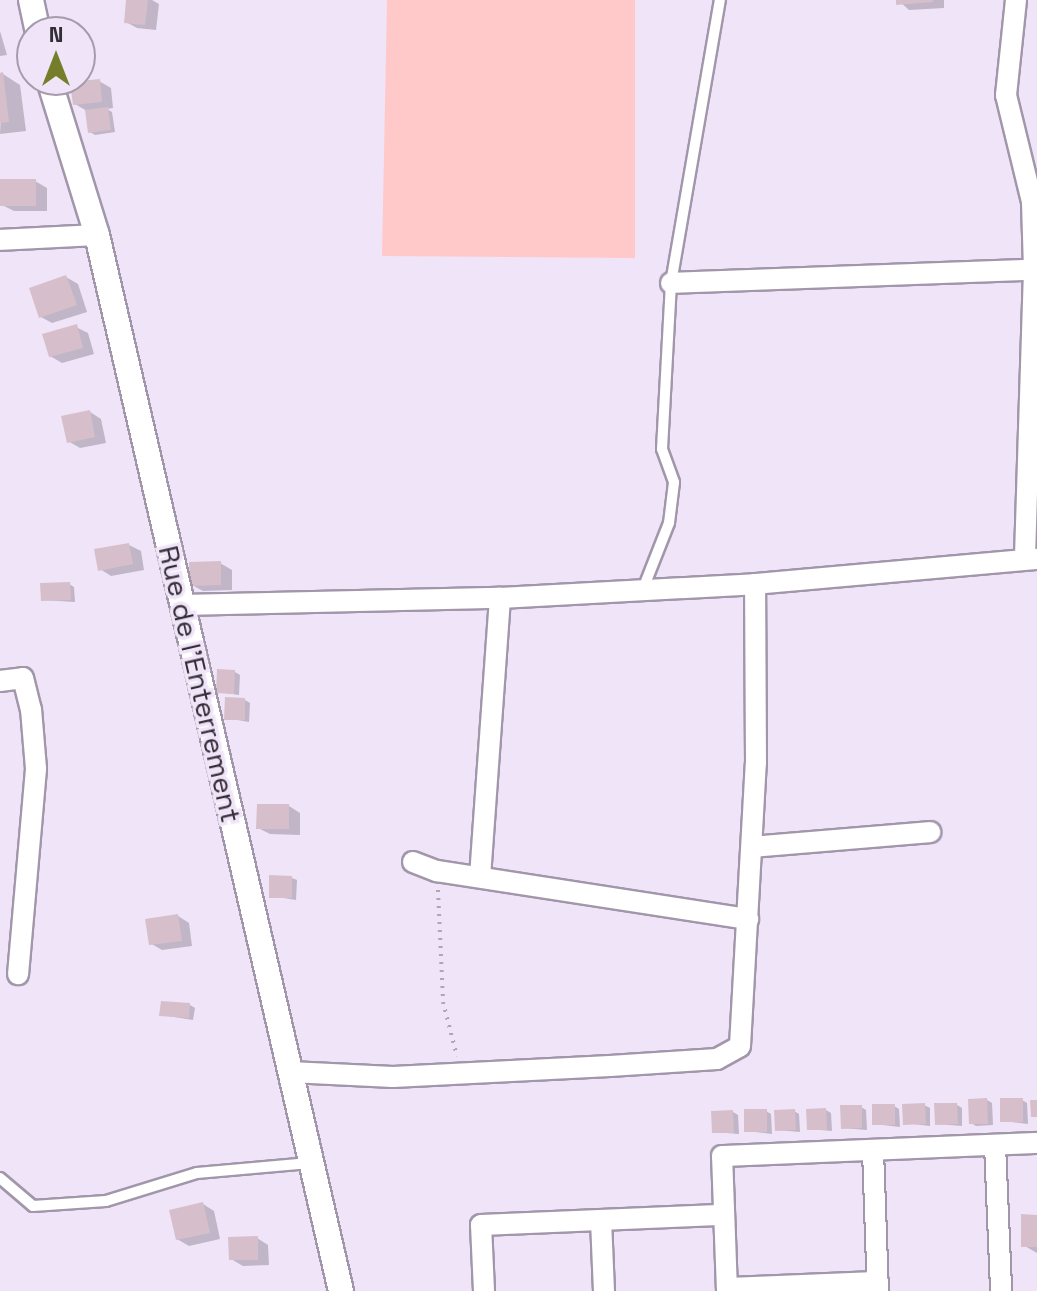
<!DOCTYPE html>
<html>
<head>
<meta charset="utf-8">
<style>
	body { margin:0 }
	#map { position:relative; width:1037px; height:1291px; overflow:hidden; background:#f0e4f9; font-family:"Space Grotesk",sans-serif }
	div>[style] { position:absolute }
	.green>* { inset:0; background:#ffc9ca }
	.shadow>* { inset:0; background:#0003 }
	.building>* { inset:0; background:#d6bfcb }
	.path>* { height:4px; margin-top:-2px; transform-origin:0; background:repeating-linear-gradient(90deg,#afa5b6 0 2px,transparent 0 8px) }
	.roads { filter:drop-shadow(2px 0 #a297aa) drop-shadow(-2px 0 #a297aa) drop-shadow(0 2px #a297aa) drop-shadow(0 -2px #a297aa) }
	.service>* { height:10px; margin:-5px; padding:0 5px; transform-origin:5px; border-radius:5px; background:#fff }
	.minor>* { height:20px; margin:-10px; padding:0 10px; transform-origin:10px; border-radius:10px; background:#fff }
	.tertiary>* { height:24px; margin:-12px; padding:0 12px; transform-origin:12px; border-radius:12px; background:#fff }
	span { translate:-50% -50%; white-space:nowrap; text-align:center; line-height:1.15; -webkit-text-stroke:7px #f0e4f9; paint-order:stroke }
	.street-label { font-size:28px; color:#332e36 }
	.north { position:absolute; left:16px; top:16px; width:80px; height:80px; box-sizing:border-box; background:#f0e4f9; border:2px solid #a49bab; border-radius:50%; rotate:0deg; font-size:22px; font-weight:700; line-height:32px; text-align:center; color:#332e36 }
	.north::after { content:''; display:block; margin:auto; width:28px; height:36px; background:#747e2a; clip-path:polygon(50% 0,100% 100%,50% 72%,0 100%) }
</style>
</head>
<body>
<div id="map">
	<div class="green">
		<i style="clip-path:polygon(387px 0,635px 0,635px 258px,382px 256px)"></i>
	</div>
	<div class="shadow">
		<i style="clip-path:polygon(128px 0,152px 0,159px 4px,156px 30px,137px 28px,126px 22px)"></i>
		<i style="clip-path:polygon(898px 0,944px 0,944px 8px,909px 10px)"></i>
		<i style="clip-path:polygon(0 31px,7px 55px,0 56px)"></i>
		<i style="clip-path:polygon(3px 74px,20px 85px,26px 131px,0 134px)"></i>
		<i style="clip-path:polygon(99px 81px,111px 88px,113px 108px,107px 109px,112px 112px,115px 132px,95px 135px,90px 132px,87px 111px,75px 104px)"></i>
		<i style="clip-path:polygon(35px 181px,47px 188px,47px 211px,14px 211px,2px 205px)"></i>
		<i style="clip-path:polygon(66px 277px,78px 284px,87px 312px,52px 323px,41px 317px)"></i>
		<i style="clip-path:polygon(76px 327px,88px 333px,94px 354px,62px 363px,50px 356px)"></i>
		<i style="clip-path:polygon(90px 412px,101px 419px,106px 443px,80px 448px,68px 441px)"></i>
		<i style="clip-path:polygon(129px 545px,141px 551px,144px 570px,111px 576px,100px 569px)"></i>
		<i style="clip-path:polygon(220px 563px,232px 570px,232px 590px,203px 591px,192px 585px)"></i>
		<i style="clip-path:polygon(69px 584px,74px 587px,75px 602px,43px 600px)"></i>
		<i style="clip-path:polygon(235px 672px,240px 675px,239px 695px,218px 692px)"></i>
		<i style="clip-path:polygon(245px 700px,250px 703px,249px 722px,226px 718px)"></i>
		<i style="clip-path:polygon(289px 806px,300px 813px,300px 835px,270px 834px,258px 828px)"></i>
		<i style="clip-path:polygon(292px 878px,297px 880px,296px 900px,271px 896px)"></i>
		<i style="clip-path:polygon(178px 916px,189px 923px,192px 946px,162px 950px,150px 943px)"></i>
		<i style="clip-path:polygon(190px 1005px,195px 1008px,193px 1020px,161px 1015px)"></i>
		<i style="clip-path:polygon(987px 1100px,992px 1103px,993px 1125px,976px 1126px,971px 1123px)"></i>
		<i style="clip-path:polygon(1022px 1100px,1027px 1103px,1028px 1124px,1002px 1121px)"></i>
		<i style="clip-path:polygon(924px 1105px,930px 1108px,930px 1126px,905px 1123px)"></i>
		<i style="clip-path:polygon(957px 1105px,962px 1108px,962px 1126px,937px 1124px)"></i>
		<i style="clip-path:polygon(894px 1106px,899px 1109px,900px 1127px,874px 1124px)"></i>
		<i style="clip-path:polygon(861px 1107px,866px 1110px,867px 1130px,843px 1128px)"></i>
		<i style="clip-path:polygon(826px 1110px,831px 1113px,832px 1131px,809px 1129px)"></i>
		<i style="clip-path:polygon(766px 1111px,771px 1114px,772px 1134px,746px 1131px)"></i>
		<i style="clip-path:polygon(794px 1111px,799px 1114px,800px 1132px,777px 1130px)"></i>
		<i style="clip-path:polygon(733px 1112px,738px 1115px,739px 1134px,714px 1132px)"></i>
		<i style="clip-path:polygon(203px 1204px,214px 1211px,220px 1239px,189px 1246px,177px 1239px)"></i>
		<i style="clip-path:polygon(1037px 1217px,1037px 1253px,1023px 1245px)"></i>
		<i style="clip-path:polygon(257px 1238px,268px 1245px,269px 1265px,243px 1266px,231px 1259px)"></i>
	</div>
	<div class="building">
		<i style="clip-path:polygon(126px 0,148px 0,145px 25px,124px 23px)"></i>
		<i style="clip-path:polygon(896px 0,933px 0,933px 2px,896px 5px)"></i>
		<i style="clip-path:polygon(3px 72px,9px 122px,0 123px,0 73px)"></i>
		<i style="clip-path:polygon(100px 79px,102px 102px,73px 105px,70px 82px)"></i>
		<i style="clip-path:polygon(108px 107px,111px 130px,88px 133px,85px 110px)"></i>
		<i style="clip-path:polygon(0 179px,36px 179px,36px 206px,0 206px)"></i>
		<i style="clip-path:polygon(66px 275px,77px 305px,39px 318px,29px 288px)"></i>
		<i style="clip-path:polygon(77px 324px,83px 348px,49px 357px,42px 334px)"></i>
		<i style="clip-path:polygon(90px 410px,95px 437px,67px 443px,61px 416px)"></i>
		<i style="clip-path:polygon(129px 543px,133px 564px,98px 571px,94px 549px)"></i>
		<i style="clip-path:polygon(221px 561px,221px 585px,190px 586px,189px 562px)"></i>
		<i style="clip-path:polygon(70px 582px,71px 600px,41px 601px,40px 583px)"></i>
		<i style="clip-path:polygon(217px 669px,235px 670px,234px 694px,216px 693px)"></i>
		<i style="clip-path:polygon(225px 697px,245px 698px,245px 720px,224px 720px)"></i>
		<i style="clip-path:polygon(257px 804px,289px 804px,289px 829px,256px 829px)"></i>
		<i style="clip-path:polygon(269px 875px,292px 876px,292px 898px,269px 898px)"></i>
		<i style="clip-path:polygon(178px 914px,182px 941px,149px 945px,145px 919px)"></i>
		<i style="clip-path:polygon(161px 1001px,190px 1003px,189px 1018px,159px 1016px)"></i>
		<i style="clip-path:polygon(987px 1098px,988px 1124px,969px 1124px,968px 1099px)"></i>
		<i style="clip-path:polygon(1000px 1098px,1023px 1098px,1023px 1122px,1000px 1122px)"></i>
		<i style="clip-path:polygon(1030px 1100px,1037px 1100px,1037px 1117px,1031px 1117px)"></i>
		<i style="clip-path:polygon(925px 1103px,926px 1124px,903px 1125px,902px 1104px)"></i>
		<i style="clip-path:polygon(934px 1103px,957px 1103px,958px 1124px,935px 1125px)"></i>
		<i style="clip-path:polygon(872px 1104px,895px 1104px,895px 1125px,872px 1125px)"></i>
		<i style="clip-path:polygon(840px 1105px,862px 1105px,862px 1128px,841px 1129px)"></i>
		<i style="clip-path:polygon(826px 1108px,827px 1130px,807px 1130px,806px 1109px)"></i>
		<i style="clip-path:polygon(744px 1109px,767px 1109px,767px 1132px,744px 1132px)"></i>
		<i style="clip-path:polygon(795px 1109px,796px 1130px,775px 1131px,774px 1110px)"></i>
		<i style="clip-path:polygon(733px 1110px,734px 1133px,712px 1133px,711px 1111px)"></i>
		<i style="clip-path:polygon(203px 1202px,210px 1233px,176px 1240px,169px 1210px)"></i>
		<i style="clip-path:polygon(1021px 1214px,1037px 1215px,1037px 1247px,1021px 1247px)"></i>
		<i style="clip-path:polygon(258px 1236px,258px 1260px,229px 1260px,228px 1237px)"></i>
	</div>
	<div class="path">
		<i style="left:438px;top:890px;width:112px;rotate:87.4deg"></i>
		<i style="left:443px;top:1002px;width:56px;rotate:75.5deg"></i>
	</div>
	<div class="roads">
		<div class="service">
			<i style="left:643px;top:589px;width:71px;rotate:-68.5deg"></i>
			<i style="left:669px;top:523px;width:41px;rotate:-83deg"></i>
			<i style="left:674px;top:482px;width:35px;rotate:-110deg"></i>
			<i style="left:662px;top:449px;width:166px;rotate:-86.9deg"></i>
			<i style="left:671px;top:283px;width:287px;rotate:-80.2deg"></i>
			<i style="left:0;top:1178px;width:43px;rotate:40.3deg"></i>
			<i style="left:33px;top:1206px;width:73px;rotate:-3.9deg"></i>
			<i style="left:106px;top:1201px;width:95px;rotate:-17.1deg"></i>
			<i style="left:197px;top:1173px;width:113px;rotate:-5.1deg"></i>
		</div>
		<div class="minor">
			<i style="left:1016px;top:0;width:96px;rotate:96deg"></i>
			<i style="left:1006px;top:95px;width:110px;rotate:76.3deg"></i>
			<i style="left:1032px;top:202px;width:68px;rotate:88.3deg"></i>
			<i style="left:1034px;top:270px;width:289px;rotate:91.8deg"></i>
			<i style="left:0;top:240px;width:97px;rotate:-3deg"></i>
			<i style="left:671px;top:283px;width:363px;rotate:-2.1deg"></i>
			<i style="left:182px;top:605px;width:318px;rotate:-1.3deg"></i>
			<i style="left:500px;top:598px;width:255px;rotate:-3.1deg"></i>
			<i style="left:755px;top:584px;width:283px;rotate:-5.1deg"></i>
			<i style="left:0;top:681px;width:23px;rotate:-7deg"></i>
			<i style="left:23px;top:678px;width:32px;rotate:76deg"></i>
			<i style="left:31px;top:709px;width:60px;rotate:85.2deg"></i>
			<i style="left:36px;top:769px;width:206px;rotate:95deg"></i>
			<i style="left:752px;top:847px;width:179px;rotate:-4.8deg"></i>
			<i style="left:413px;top:862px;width:26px;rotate:21deg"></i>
			<i style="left:437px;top:871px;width:315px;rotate:8.8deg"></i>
			<i style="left:480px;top:877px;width:280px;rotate:-85.9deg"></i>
			<i style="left:290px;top:1072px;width:103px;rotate:2.8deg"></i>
			<i style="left:393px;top:1077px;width:217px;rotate:-2.9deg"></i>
			<i style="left:610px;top:1066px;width:107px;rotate:-3.7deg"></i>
			<i style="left:717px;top:1059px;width:26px;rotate:-29deg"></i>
			<i style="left:740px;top:1046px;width:283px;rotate:-86.8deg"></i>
			<i style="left:756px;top:763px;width:179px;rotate:-90.3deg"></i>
			<i style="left:995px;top:1145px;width:146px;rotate:87.6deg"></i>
			<i style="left:873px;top:1150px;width:141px;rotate:88deg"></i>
			<i style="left:601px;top:1220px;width:71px;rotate:87.6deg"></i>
			<i style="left:727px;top:1288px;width:151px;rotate:-2.3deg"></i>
			<i style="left:484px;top:1291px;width:66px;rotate:-92.6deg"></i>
			<i style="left:481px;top:1225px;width:243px;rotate:-2.4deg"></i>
			<i style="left:727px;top:1291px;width:135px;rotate:-92.1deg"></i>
			<i style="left:722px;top:1156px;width:315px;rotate:-2.4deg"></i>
		</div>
		<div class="tertiary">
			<i style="left:31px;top:0;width:33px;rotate:78deg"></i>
			<i style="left:49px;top:80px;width:162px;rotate:72.8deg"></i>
			<i style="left:97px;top:235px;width:1084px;rotate:76.99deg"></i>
		</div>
	</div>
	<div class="street-label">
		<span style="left:200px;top:684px;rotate:77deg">Rue de l'Enterrement</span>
	</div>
	<div class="north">N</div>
</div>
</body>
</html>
